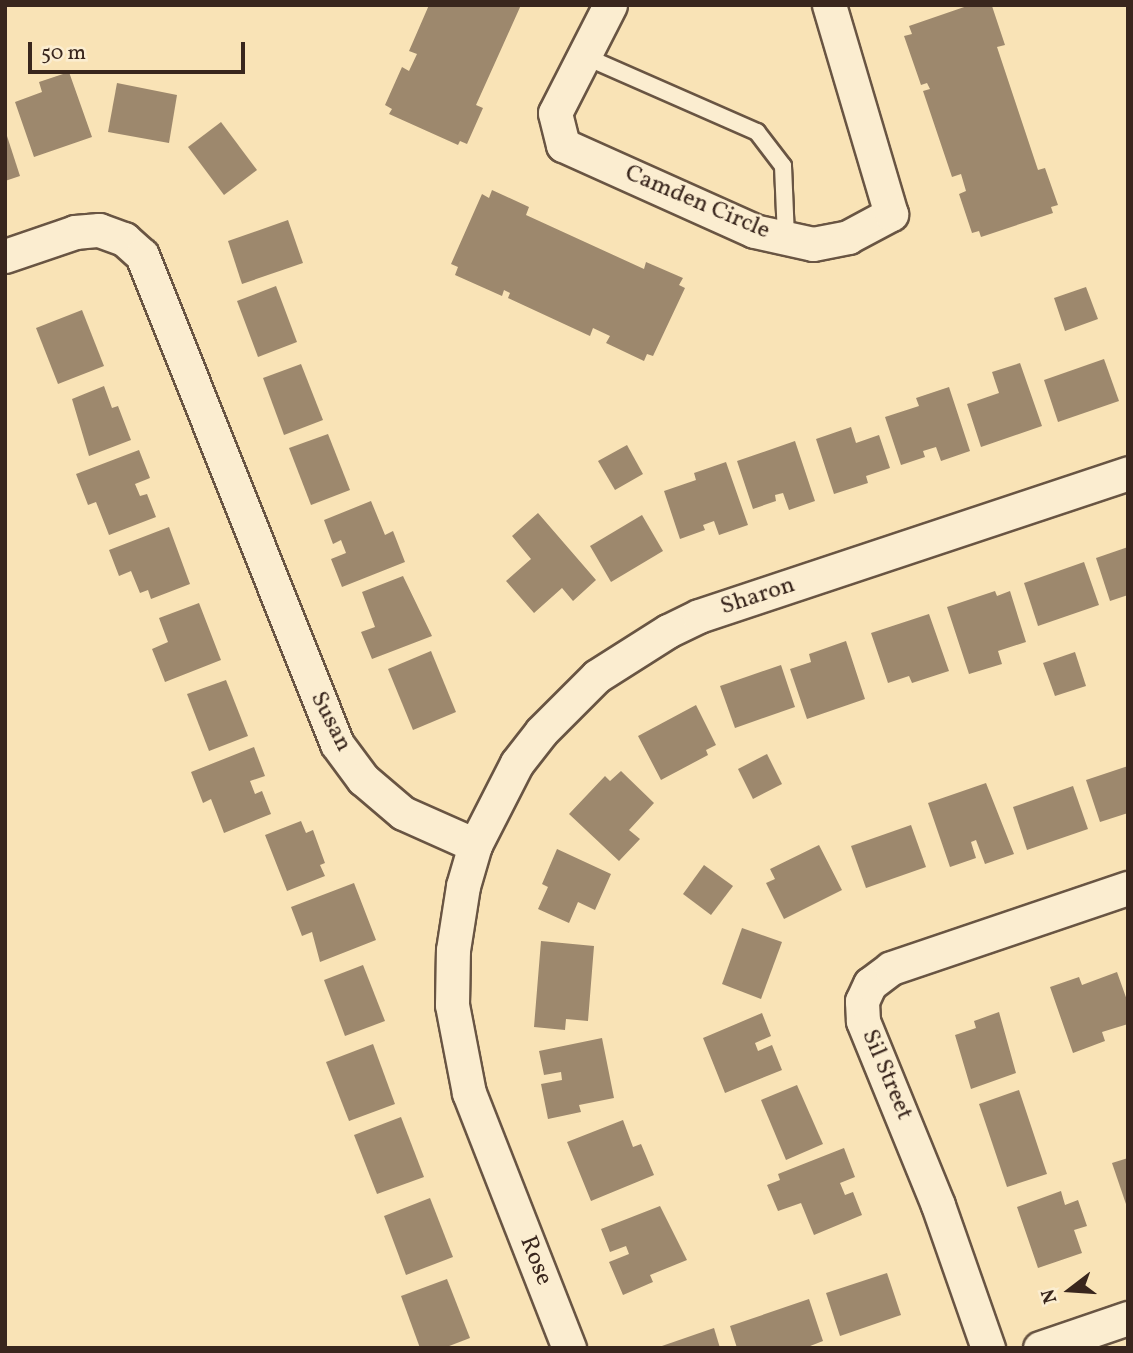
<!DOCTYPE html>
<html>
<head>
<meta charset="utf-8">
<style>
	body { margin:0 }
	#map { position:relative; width:1133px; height:1353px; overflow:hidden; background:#f9e3b6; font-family:Vollkorn,serif }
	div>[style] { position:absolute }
	.building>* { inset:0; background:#9d886d }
	.roads { filter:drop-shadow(2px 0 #695543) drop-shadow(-2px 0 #695543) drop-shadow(0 2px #695543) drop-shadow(0 -2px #695543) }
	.service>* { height:16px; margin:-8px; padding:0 8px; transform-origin:8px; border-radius:8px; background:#fbedd0 }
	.minor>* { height:33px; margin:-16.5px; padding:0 16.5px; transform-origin:16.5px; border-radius:16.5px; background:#fbedd0 }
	span { translate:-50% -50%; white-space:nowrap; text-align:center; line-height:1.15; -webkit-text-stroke:5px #fbedd0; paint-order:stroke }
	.street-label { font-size:24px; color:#39261d }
	.frame { position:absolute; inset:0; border:7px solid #39261d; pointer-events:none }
	.north { position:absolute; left:1035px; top:1255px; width:70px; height:70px; -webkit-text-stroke:5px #fbedd0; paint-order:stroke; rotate:253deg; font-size:19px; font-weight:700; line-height:28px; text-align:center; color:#39261d }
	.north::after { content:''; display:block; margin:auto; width:24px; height:32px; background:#39261d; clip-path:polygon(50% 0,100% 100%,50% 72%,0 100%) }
	.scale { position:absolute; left:28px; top:42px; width:217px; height:32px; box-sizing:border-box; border:4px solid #39261d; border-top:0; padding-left:9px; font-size:21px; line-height:24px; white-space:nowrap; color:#39261d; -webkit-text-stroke:5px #fbedd0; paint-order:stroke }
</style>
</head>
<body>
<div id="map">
	<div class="building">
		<i style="clip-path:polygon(429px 5px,521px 5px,476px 105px,483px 108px,467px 144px,460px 141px,458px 145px,389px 114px,392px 109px,385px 105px,402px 67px,409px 71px,417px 54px,409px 51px)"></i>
		<i style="clip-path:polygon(970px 5px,992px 6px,1005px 45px,997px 47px,1038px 170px,1045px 168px,1058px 205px,1051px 207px,1053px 213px,981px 237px,979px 231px,972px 233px,959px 194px,966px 191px,961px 174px,952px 177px,923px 91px,930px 89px,927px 83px,921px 85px,904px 36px,912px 34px,909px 26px)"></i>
		<i style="clip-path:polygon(69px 72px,92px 137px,34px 157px,15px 102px,42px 92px,39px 82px)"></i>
		<i style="clip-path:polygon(117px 83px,177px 95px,169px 143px,108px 132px)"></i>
		<i style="clip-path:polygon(221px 122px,257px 170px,224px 195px,188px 147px)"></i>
		<i style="clip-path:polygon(7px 136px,20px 176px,5px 181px,5px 137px)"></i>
		<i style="clip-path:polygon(492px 190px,529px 207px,526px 215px,644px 269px,646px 262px,683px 278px,679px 285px,685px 288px,653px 356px,647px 354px,644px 361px,606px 343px,610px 336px,593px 328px,590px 336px,508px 298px,510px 293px,504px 290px,502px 296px,455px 275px,458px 267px,451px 264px,482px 194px,489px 198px)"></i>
		<i style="clip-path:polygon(288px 220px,303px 263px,242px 284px,228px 241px)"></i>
		<i style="clip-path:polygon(276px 286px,297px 342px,258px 357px,237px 301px)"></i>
		<i style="clip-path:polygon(1086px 287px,1098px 319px,1065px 331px,1054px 298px)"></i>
		<i style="clip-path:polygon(82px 310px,104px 366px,58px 384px,36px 328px)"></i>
		<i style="clip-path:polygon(1104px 359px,1119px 401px,1058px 422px,1044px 380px)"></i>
		<i style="clip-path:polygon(1020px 363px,1042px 426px,981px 447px,967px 404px,999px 393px,992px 372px)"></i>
		<i style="clip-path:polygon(301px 364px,323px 420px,284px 435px,263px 378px)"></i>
		<i style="clip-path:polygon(104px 386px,112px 408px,118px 406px,131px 440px,89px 456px,72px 399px)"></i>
		<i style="clip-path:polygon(949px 387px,970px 451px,941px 461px,936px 447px,923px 451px,925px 457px,901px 465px,885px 417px,919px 406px,916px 398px)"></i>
		<i style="clip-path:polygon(851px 427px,856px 443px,879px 435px,890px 468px,866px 476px,868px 483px,834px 494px,816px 439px)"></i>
		<i style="clip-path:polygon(328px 434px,350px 490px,311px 505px,289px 448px)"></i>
		<i style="clip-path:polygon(795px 441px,815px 501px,789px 510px,783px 493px,775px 495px,776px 501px,753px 509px,737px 461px)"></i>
		<i style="clip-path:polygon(627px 445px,643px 474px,615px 490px,598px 461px)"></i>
		<i style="clip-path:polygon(139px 450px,150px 478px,135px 484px,140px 496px,147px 494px,156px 517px,109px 535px,96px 502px,88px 505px,76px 474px)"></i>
		<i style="clip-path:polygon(726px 462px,748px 525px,719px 535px,714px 521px,703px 525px,705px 530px,680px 539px,664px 491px,696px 480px,694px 473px)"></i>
		<i style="clip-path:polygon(371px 501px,385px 535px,393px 531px,405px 562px,342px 587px,331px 559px,346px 553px,341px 540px,333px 544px,324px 520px)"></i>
		<i style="clip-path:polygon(538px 513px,596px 580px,573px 601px,562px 588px,534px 613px,506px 581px,531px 559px,512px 536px)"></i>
		<i style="clip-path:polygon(642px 515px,663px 551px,611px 582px,590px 546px)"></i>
		<i style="clip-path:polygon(169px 527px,190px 584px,151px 599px,148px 590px,140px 593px,131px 571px,119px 576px,109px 550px)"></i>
		<i style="clip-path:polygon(1128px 547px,1128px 595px,1110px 601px,1096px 558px)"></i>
		<i style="clip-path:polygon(1084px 562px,1099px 605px,1038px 626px,1024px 583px)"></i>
		<i style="clip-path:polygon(403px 576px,432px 636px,372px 659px,361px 632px,375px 627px,362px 592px)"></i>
		<i style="clip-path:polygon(995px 591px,997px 596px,1010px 591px,1026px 642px,998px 651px,1002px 664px,969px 674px,947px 607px)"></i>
		<i style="clip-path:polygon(199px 603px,221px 660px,165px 682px,152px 649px,168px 642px,159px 618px)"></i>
		<i style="clip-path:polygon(929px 614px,949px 671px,912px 683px,909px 676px,888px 683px,871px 633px)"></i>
		<i style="clip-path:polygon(846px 641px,865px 699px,807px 719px,790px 669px,811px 662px,809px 654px)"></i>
		<i style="clip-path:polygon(431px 651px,456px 712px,413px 730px,388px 669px)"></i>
		<i style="clip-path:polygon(1075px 652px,1086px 686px,1055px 696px,1043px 663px)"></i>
		<i style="clip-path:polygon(781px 665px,795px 707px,735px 728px,720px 686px)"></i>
		<i style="clip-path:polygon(226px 680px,248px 736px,209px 751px,187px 694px)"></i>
		<i style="clip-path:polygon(696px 705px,716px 745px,706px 750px,708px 755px,661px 780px,638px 736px)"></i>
		<i style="clip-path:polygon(254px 747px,265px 776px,250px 781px,255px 794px,262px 791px,271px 814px,224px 833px,211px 799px,203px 803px,191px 772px)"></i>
		<i style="clip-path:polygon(767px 754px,782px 784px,753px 799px,738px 769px)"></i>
		<i style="clip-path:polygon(1128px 766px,1128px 813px,1100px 822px,1086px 780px)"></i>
		<i style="clip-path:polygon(621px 771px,654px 803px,629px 830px,640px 839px,619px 861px,569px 814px,605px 776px,610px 781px)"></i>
		<i style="clip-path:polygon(986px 783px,1014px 854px,985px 864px,976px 840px,971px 842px,976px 858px,950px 867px,928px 803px)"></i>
		<i style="clip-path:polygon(1073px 786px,1088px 829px,1027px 850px,1013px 807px)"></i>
		<i style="clip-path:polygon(301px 821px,306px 833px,313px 830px,325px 863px,320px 865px,325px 876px,287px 891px,265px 835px)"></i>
		<i style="clip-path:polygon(911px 825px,926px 867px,866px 888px,851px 846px)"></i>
		<i style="clip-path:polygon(819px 845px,842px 890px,784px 919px,766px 883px,775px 879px,770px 869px)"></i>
		<i style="clip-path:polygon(557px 849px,611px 874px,595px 910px,578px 902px,569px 923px,538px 909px,548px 887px,542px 884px)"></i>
		<i style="clip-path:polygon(704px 865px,733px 886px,711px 915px,683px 894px)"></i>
		<i style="clip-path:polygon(354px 883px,376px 940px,320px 962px,312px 932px,302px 936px,291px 907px)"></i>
		<i style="clip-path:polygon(742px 928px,782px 942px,761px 999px,722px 984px)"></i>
		<i style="clip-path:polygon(541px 941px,594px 946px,588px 1021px,566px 1019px,565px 1030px,534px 1027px)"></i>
		<i style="clip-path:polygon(363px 965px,385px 1021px,345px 1036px,324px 980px)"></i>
		<i style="clip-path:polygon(1117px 972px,1128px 1003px,1128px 1024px,1102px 1032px,1105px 1041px,1073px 1053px,1050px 987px,1079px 977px,1082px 985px)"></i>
		<i style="clip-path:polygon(999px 1012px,1016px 1073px,971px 1089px,955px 1035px,976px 1028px,974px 1021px)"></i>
		<i style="clip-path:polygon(762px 1013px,771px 1036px,755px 1043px,758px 1051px,772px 1045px,782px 1070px,725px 1093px,703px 1038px)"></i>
		<i style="clip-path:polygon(602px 1038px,614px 1098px,579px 1105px,581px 1112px,548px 1119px,541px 1084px,562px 1080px,561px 1072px,544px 1075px,539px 1051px)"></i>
		<i style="clip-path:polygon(373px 1044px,395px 1104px,349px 1121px,326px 1062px)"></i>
		<i style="clip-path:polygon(797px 1085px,823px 1144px,786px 1160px,761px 1100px)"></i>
		<i style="clip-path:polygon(1019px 1090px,1047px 1174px,1007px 1187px,979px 1104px)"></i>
		<i style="clip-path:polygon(401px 1117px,424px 1177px,377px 1194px,354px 1135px)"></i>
		<i style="clip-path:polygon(623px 1120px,633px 1147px,641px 1144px,654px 1175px,591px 1201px,567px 1142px)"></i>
		<i style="clip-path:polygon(844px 1148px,855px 1177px,840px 1183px,845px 1195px,853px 1192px,862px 1215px,814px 1235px,801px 1203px,778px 1211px,767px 1185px,780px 1180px,778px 1174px)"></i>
		<i style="clip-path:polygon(1128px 1158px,1128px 1207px,1127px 1207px,1112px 1163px)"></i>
		<i style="clip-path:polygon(1061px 1191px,1065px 1205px,1078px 1200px,1087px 1226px,1074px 1230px,1082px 1253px,1038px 1268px,1017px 1207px)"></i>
		<i style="clip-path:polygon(430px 1198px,453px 1257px,406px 1275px,384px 1216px)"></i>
		<i style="clip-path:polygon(660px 1206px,687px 1260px,650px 1275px,653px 1282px,623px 1295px,609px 1262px,629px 1254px,626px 1246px,610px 1252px,601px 1229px)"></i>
		<i style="clip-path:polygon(887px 1273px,901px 1315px,840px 1336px,826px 1293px)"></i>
		<i style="clip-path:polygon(447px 1279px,470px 1338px,444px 1348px,420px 1348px,401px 1296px)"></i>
		<i style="clip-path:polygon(809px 1299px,823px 1341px,805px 1348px,737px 1348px,730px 1326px)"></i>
		<i style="clip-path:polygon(714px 1328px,720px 1348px,659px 1348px,659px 1347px)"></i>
	</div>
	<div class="roads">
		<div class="service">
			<i style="left:584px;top:56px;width:189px;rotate:23.7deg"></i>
			<i style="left:757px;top:132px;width:43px;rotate:52.6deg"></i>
			<i style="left:783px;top:166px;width:72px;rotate:87.6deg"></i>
		</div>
		<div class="minor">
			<i style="left:610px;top:5px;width:121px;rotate:117deg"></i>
			<i style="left:555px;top:113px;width:33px;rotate:76deg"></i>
			<i style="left:563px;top:145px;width:209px;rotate:24.2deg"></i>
			<i style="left:754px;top:231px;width:60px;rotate:12.4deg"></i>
			<i style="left:813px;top:244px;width:36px;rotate:-11deg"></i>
			<i style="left:848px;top:237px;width:49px;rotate:-28.1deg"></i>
			<i style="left:891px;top:214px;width:218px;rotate:-106.5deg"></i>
			<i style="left:5px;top:256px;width:74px;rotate:-18.9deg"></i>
			<i style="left:75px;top:232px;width:24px;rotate:-5deg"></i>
			<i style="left:99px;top:230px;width:27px;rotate:20deg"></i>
			<i style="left:124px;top:239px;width:24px;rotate:42deg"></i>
			<i style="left:142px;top:255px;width:526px;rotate:68.26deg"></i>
			<i style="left:337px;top:744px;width:44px;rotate:53.4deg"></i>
			<i style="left:363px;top:779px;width:52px;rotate:40.4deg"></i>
			<i style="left:403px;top:813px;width:79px;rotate:24deg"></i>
			<i style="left:569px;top:1348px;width:274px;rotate:-111.4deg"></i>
			<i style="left:469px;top:1093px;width:90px;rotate:-100.9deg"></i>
			<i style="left:452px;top:1005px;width:55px;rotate:-89deg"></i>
			<i style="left:453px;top:950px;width:65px;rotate:-81.1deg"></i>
			<i style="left:463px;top:886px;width:43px;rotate:-73.7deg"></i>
			<i style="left:475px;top:845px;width:92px;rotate:-62.9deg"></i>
			<i style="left:517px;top:763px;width:39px;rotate:-52deg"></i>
			<i style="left:541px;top:732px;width:79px;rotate:-45deg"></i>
			<i style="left:597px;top:676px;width:84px;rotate:-32.4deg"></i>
			<i style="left:668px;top:631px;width:34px;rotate:-26deg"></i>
			<i style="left:699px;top:616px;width:452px;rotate:-18.4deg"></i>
			<i style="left:988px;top:1348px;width:151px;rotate:-109.3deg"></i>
			<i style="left:938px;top:1205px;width:199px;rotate:-112.2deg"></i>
			<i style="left:863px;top:1021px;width:20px;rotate:-93deg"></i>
			<i style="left:862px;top:1001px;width:19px;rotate:-65deg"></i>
			<i style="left:870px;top:984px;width:26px;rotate:-37deg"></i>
			<i style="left:891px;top:968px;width:250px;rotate:-18.7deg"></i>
			<i style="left:1040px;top:1348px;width:93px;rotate:-18.8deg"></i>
		</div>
	</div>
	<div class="street-label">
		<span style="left:697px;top:203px;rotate:23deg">Camden Circle</span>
		<span style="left:758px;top:597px;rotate:-18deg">Sharon</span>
		<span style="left:330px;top:722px;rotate:63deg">Susan</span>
		<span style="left:886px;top:1075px;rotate:67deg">Sil Street</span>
		<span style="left:535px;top:1261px;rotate:68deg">Rose</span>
	</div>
	<div class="frame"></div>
	<div class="north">N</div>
	<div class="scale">50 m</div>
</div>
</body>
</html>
